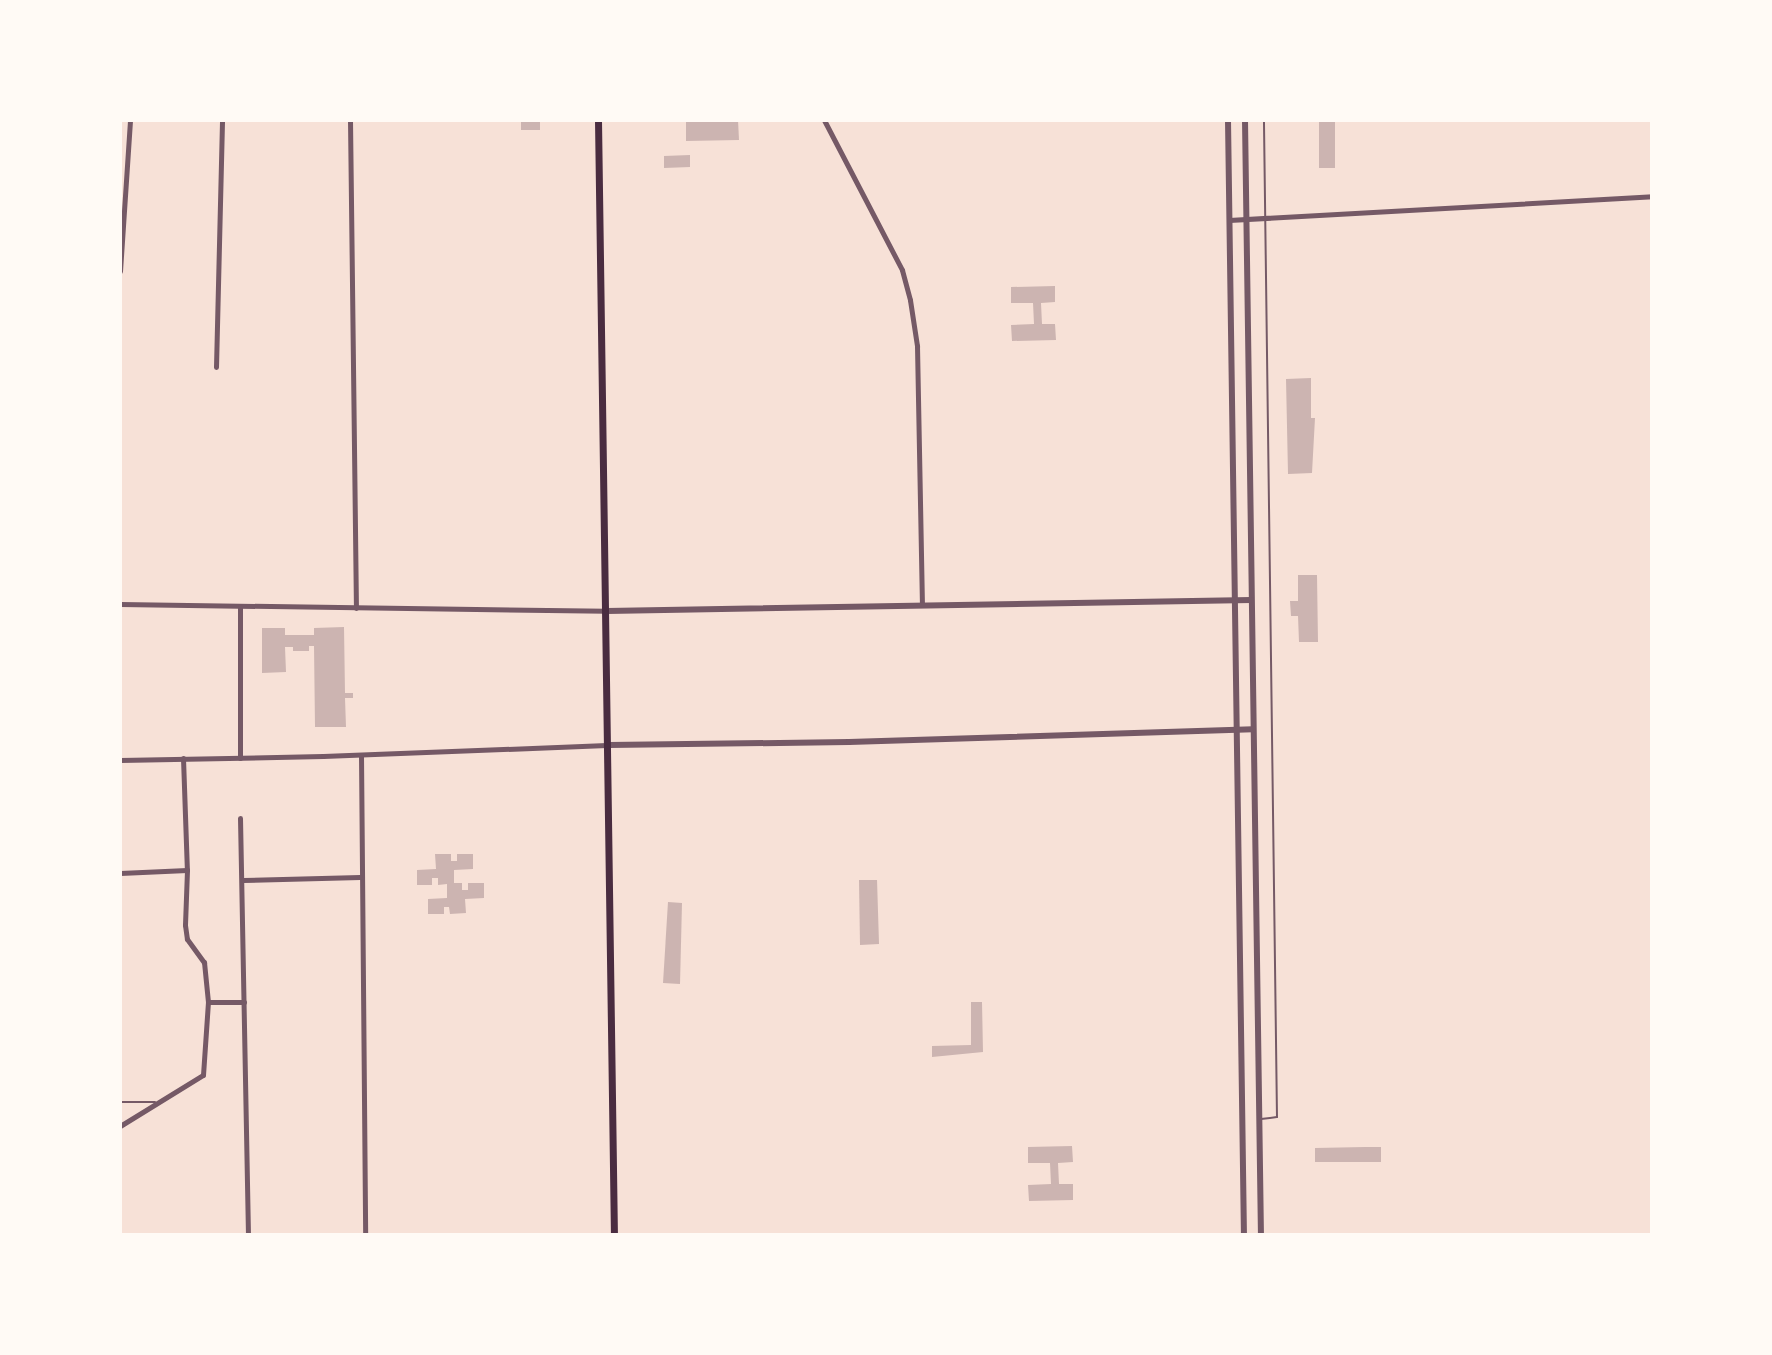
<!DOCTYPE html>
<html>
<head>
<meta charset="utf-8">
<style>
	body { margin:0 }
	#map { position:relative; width:1772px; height:1355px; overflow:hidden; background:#f7e1d7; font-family:"Work Sans",sans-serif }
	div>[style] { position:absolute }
	.building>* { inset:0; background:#ccb4b1 }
	.service>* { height:2px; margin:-1px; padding:0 1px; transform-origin:1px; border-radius:1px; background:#755966 }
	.minor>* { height:5px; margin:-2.5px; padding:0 2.5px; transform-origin:2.5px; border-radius:2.5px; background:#755966 }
	.tertiary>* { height:6px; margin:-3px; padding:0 3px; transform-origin:3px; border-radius:3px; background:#755966 }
	.secondary>* { height:7px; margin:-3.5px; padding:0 3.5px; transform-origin:3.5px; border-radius:3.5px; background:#4a2c40 }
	span { translate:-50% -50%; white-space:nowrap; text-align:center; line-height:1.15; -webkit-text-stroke:6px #fffaf5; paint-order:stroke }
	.frame { position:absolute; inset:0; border:122px solid #fffaf5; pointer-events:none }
</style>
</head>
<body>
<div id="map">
	<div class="building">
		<i style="clip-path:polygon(521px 120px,540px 120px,540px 130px,521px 130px)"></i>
		<i style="clip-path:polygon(686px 120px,738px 120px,739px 140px,686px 141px)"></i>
		<i style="clip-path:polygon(1319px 120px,1335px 120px,1335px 168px,1319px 168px)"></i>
		<i style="clip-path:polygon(690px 155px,690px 167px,664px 168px,664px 156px)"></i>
		<i style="clip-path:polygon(1055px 286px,1055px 302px,1041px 303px,1042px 324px,1055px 324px,1056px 340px,1012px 341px,1011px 325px,1034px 324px,1033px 303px,1011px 303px,1011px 287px)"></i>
		<i style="clip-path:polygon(1311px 378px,1311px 418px,1315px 418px,1312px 473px,1288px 474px,1286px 379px)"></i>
		<i style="clip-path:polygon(1298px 575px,1317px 575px,1318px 642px,1299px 642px,1298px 616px,1291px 616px,1290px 601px,1298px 601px)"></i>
		<i style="clip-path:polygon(344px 627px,345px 693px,353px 693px,353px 698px,345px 698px,346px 727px,315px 727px,314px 646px,309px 646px,309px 651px,293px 651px,293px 647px,285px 647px,286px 672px,262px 673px,262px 628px,285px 628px,285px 635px,314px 635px,314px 628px)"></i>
		<i style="clip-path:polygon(435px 854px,451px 854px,451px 861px,457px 861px,457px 854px,473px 854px,473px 869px,454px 870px,454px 883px,462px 883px,462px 890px,468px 890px,468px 883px,484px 883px,484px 898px,465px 899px,466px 913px,450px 914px,449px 907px,444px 907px,444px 914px,428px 914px,428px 899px,447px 898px,447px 884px,438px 885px,438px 878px,432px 878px,432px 885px,417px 885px,417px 870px,436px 869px)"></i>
		<i style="clip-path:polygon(859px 880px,877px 880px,879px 944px,860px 945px)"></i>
		<i style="clip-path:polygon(668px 902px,682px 903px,680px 984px,663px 983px)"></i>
		<i style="clip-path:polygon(971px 1002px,982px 1002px,983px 1052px,932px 1057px,932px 1046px,971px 1045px)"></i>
		<i style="clip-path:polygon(1072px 1146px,1073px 1162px,1058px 1163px,1059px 1184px,1073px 1184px,1073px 1200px,1029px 1201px,1028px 1185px,1051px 1184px,1050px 1163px,1028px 1163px,1028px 1147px)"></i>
		<i style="clip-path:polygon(1365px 1147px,1381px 1147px,1381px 1162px,1315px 1162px,1315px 1148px)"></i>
	</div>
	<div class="service">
		<i style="left:120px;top:1102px;width:35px"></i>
		<i style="left:1261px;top:1119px;width:16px;rotate:-7deg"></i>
		<i style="left:1277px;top:1117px;width:997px;rotate:-90.75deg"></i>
	</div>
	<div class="minor">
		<i style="left:350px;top:120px;width:488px;rotate:89.3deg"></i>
		<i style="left:824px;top:120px;width:169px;rotate:62.5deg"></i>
		<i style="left:902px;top:270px;width:31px;rotate:75deg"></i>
		<i style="left:910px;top:300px;width:47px;rotate:81.3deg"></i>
		<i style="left:917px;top:346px;width:258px;rotate:88.9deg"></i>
		<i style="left:1229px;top:220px;width:424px;rotate:-3.2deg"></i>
		<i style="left:120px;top:271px;width:151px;rotate:-86.2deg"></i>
		<i style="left:216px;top:367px;width:247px;rotate:-88.6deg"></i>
		<i style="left:120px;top:604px;width:486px;rotate:0.8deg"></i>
		<i style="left:240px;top:607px;width:151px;rotate:90deg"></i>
		<i style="left:361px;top:755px;width:480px;rotate:89.5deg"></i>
		<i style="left:183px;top:758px;width:112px;rotate:88deg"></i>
		<i style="left:120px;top:760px;width:203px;rotate:-1.1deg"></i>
		<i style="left:323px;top:756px;width:284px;rotate:-2.2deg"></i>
		<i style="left:240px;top:818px;width:417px;rotate:88.9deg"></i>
		<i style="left:120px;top:873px;width:67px;rotate:-2.6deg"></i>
		<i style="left:187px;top:870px;width:55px;rotate:92.1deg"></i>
		<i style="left:185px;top:925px;width:14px;rotate:82deg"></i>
		<i style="left:187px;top:939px;width:29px;rotate:54deg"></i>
		<i style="left:204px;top:962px;width:40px;rotate:84.3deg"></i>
		<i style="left:208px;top:1002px;width:36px"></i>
		<i style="left:243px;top:880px;width:117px;rotate:-1.5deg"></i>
		<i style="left:120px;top:1126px;width:97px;rotate:-31.6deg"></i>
		<i style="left:203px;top:1075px;width:73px;rotate:-86.1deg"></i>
	</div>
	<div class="tertiary">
		<i style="left:1228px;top:120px;width:1115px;rotate:89.18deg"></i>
		<i style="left:1245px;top:120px;width:1115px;rotate:89.18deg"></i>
		<i style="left:607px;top:611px;width:644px;rotate:-0.98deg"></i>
		<i style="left:609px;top:745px;width:240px;rotate:-0.7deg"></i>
		<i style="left:849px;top:742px;width:404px;rotate:-1.8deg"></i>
	</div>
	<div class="secondary">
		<i style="left:598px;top:120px;width:1115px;rotate:89.18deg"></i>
	</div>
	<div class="frame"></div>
</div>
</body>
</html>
